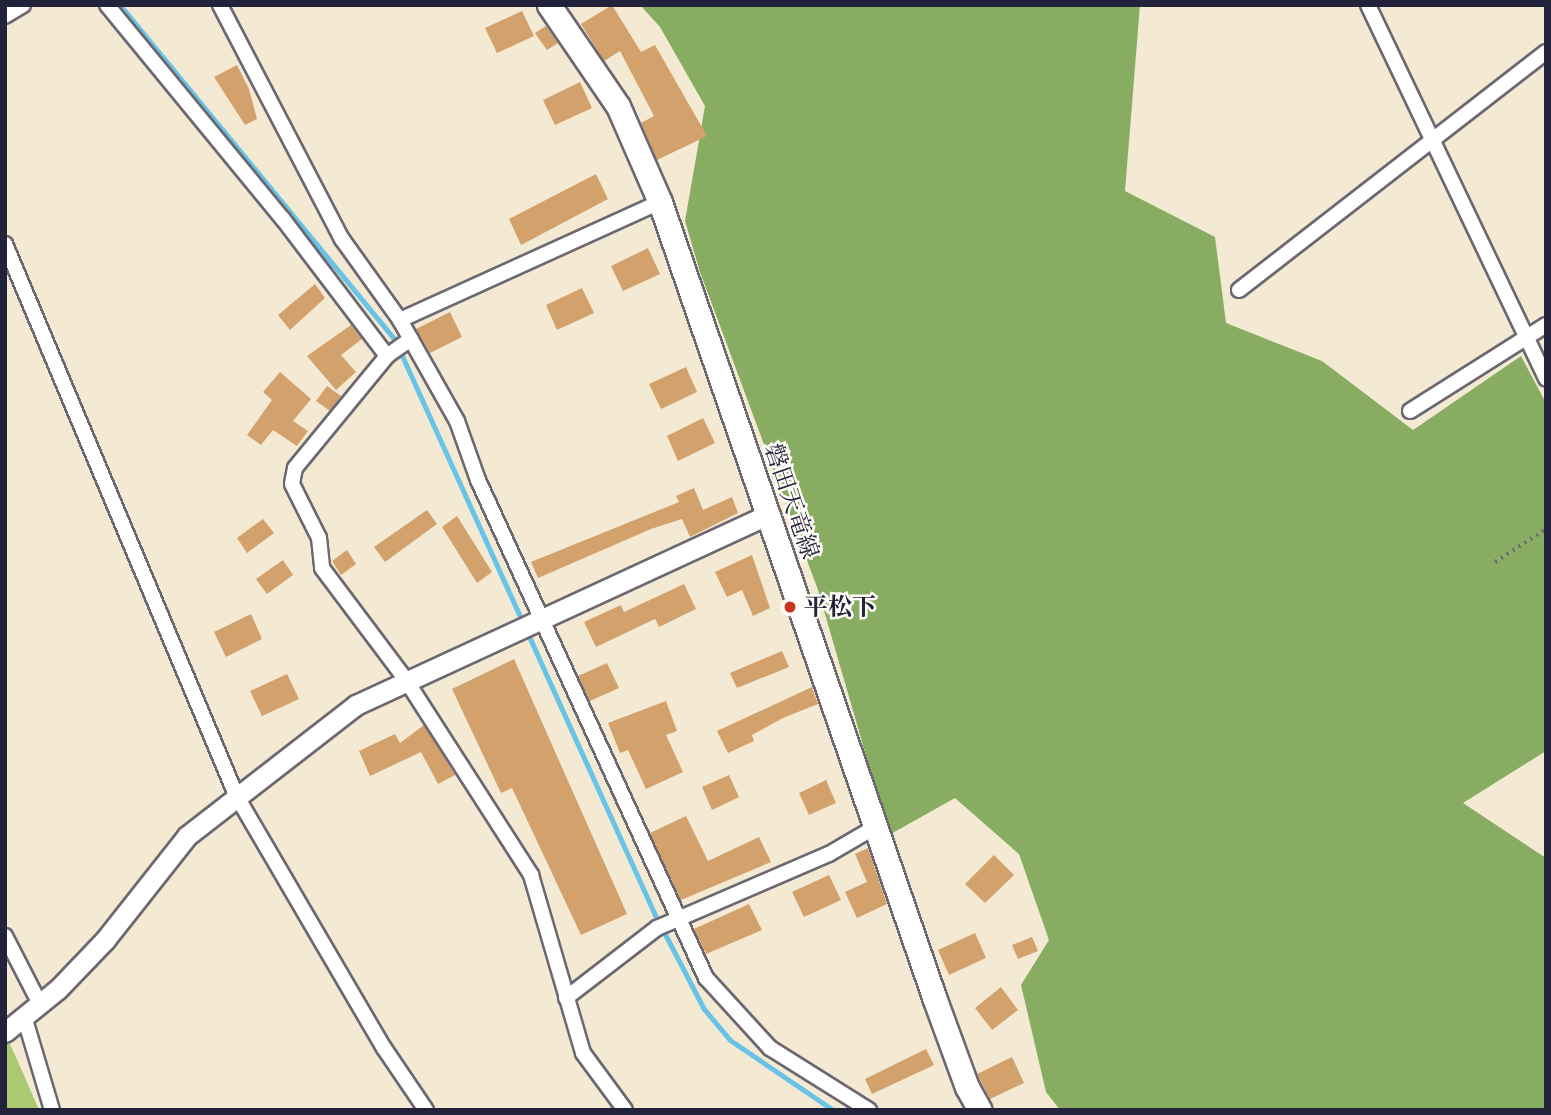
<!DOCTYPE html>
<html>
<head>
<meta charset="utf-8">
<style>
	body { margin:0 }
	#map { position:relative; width:1551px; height:1115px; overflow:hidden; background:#f4ead4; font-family:"Gentium Book Plus","Noto Serif JP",serif }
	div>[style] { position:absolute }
	.green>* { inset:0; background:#abc970 }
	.forest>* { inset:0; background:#88ad62 }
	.stream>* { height:5px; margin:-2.5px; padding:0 2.5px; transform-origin:2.5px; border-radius:2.5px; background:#69c3e6 }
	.building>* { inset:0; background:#d3a26c }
	.path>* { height:3.5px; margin-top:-1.75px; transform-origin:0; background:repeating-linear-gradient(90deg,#6c6871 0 2px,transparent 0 7px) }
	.roads { filter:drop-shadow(2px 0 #6c6871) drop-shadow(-2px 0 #6c6871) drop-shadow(0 2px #6c6871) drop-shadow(0 -2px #6c6871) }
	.street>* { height:14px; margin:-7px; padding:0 7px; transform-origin:7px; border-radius:7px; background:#fff }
	.secondary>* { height:19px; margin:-9.5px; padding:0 9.5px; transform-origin:9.5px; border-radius:9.5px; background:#fff }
	.primary>* { height:23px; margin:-11.5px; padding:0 11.5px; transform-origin:11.5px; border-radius:11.5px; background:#fff }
	.dots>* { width:19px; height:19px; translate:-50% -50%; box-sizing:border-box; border:4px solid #fdfcf7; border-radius:50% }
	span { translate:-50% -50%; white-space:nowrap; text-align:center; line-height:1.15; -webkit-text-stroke:5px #fdfcf7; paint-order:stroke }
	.street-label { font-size:24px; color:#22223b }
	.poi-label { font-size:24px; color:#22223b; font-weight:700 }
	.left { translate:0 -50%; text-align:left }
	.frame { position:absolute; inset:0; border:7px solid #22223b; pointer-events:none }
</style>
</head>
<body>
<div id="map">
	<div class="green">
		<i style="clip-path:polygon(5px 1033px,23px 1073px,39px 1110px,5px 1110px)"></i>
	</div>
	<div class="forest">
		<i style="clip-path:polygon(640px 5px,1140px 5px,1125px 191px,1215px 237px,1226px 323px,1322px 361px,1413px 430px,1521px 356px,1546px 403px,1546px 751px,1463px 803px,1546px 858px,1546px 1110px,1060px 1110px,1046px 1092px,1021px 985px,1049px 940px,1019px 854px,955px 798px,889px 835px,818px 590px,700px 272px,685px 221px,705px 106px,660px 27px)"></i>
	</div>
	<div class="stream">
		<i style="left:120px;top:5px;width:431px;rotate:50.6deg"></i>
		<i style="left:394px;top:338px;width:633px;rotate:65.66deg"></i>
		<i style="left:655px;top:915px;width:106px;rotate:62.5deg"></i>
		<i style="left:704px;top:1009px;width:40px;rotate:50deg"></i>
		<i style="left:730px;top:1040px;width:125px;rotate:34.2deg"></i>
	</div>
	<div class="building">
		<i style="clip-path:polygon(612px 5px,641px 52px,655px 45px,707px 136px,657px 160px,641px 123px,654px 116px,620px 51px,604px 61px,581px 24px)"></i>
		<i style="clip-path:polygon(522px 11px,534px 36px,497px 53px,485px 28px)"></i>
		<i style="clip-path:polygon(546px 26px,558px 43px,547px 50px,535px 33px)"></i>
		<i style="clip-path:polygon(237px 65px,249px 89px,257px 119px,245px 125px,214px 77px)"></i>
		<i style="clip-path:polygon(580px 82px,592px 108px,555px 125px,543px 100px)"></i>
		<i style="clip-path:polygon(596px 174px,608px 199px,521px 245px,509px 219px)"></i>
		<i style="clip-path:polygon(648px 248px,660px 274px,623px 291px,611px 266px)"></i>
		<i style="clip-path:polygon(315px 284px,325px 298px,290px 330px,278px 315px)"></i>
		<i style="clip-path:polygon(582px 288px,594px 313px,557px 330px,546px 305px)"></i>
		<i style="clip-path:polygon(450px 312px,462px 337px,430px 353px,416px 329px)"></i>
		<i style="clip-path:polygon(351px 325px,362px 339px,341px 355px,356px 372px,336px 390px,307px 356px)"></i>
		<i style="clip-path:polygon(686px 367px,697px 392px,661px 409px,649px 384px)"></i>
		<i style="clip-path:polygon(280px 372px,311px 399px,293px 421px,308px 431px,297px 446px,273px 430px,261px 445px,247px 435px,272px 400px,263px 392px)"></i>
		<i style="clip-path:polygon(327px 386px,341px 396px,330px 411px,316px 401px)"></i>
		<i style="clip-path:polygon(703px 418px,715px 443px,678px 461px,667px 436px)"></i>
		<i style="clip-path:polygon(694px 488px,703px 510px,732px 497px,738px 513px,690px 537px,682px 519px,651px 529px,538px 578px,531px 562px,679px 502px,676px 496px)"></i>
		<i style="clip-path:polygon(427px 510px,437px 524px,385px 562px,374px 547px)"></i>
		<i style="clip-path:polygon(457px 516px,492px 572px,477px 583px,442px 527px)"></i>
		<i style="clip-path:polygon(263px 519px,274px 533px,247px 553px,237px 538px)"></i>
		<i style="clip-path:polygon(347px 550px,356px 564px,341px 575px,332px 561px)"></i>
		<i style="clip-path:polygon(752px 555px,770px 608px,753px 616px,742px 590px,727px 597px,715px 572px)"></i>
		<i style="clip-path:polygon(283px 560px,293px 575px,267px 594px,256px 579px)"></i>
		<i style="clip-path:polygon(684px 584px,696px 609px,659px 627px,655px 619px,596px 647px,584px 622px,621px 605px,624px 612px)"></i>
		<i style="clip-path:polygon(251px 614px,262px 639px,226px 657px,214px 632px)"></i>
		<i style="clip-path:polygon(782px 651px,789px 667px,737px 688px,730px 673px)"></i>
		<i style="clip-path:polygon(514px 659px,627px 914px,581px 935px,512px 788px,501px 793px,452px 689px)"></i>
		<i style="clip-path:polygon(607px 663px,619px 688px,590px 701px,578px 676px)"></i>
		<i style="clip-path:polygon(287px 674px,299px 699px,262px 716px,250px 691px)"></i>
		<i style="clip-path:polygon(812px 687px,818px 704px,783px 718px,752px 735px,754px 741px,728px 753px,717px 731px)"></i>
		<i style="clip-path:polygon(666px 701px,677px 731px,666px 735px,683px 772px,646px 789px,628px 750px,620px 753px,608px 723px)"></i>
		<i style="clip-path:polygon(424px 725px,455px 775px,438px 784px,421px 752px,370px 776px,359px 751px,395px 734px,400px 743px)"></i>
		<i style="clip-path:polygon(729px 775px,739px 797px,712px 810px,702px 787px)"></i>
		<i style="clip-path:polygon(826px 780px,836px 803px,809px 815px,799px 793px)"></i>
		<i style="clip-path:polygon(686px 816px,708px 861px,759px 837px,771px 862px,681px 900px,650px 833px)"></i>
		<i style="clip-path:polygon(868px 848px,887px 904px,857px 918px,845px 892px,867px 882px,855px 854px)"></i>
		<i style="clip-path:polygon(994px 855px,1014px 875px,985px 903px,965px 884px)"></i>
		<i style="clip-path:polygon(829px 875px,841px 900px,804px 917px,792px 892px)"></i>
		<i style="clip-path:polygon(749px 904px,762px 930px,706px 954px,694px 929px)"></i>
		<i style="clip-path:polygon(975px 933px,986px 958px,949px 975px,938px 950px)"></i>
		<i style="clip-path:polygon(1032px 937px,1038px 951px,1018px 959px,1012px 945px)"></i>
		<i style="clip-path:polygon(1001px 987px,1018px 1010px,992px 1030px,975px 1008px)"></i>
		<i style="clip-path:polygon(926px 1049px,934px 1065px,872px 1094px,865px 1079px)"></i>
		<i style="clip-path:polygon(1012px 1057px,1024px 1083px,990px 1099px,977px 1074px)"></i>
	</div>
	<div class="path">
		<i style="left:1495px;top:562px;width:61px;rotate:-32.9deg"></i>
	</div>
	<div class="roads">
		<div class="street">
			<i style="left:107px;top:5px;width:277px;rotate:50.6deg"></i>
			<i style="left:283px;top:219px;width:172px;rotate:52.8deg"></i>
			<i style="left:220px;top:5px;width:264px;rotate:62.5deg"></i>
			<i style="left:342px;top:239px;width:100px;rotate:54.4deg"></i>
			<i style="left:400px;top:320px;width:116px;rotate:60.6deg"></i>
			<i style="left:457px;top:421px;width:63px;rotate:70.4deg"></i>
			<i style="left:478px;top:480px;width:548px;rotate:65.4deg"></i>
			<i style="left:706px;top:978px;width:95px;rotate:47.6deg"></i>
			<i style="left:770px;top:1048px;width:117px;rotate:32.1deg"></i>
			<i style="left:1368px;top:5px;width:414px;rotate:64.5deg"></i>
			<i style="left:5px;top:16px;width:21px;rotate:-31deg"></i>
			<i style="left:5px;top:244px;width:597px;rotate:67.25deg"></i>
			<i style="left:236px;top:795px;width:293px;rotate:59.7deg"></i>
			<i style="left:384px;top:1048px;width:75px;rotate:55.9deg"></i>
			<i style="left:1239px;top:290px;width:388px;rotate:-37.8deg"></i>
			<i style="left:400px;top:320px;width:286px;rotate:-24.4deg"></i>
			<i style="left:411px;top:339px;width:29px;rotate:145deg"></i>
			<i style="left:387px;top:356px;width:145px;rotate:129.4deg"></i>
			<i style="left:295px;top:468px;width:16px;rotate:101deg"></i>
			<i style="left:292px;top:484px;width:60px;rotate:63.4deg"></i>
			<i style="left:319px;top:538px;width:30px;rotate:84deg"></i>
			<i style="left:322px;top:568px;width:140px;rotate:53.1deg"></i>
			<i style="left:406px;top:680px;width:232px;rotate:57.3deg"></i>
			<i style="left:531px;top:875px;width:185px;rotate:73.7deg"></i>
			<i style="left:583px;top:1053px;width:71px;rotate:53.6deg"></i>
			<i style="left:1410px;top:411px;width:161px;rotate:-32.3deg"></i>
			<i style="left:5px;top:936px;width:76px;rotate:62.8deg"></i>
			<i style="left:566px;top:998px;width:115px;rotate:-37.6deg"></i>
			<i style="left:657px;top:928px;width:187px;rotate:-23.3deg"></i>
			<i style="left:829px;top:854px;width:56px;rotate:-30.3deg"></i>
			<i style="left:24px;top:1016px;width:98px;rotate:73.4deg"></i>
		</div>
		<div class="secondary">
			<i style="left:5px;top:1032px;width:68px;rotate:-39.1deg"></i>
			<i style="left:58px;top:989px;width:68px;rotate:-46.2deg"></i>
			<i style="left:105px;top:940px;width:132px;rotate:-51.7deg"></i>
			<i style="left:187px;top:836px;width:214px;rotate:-37.8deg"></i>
			<i style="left:356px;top:705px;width:455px;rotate:-24.8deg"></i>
		</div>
		<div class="primary">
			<i style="left:549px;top:5px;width:122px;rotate:55.7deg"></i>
			<i style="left:618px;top:106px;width:105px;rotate:66.4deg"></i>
			<i style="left:660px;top:202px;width:841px;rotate:70.98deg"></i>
			<i style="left:934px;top:997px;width:96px;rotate:69.9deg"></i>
			<i style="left:967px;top:1087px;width:26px;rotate:61deg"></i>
		</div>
	</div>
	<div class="dots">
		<i style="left:790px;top:607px;background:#c8321e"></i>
	</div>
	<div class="street-label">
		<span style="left:792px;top:501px;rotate:71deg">磐田天竜線</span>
	</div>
	<div class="poi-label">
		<span class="left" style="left:804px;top:607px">平松下</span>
	</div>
	<div class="frame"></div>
</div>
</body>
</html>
